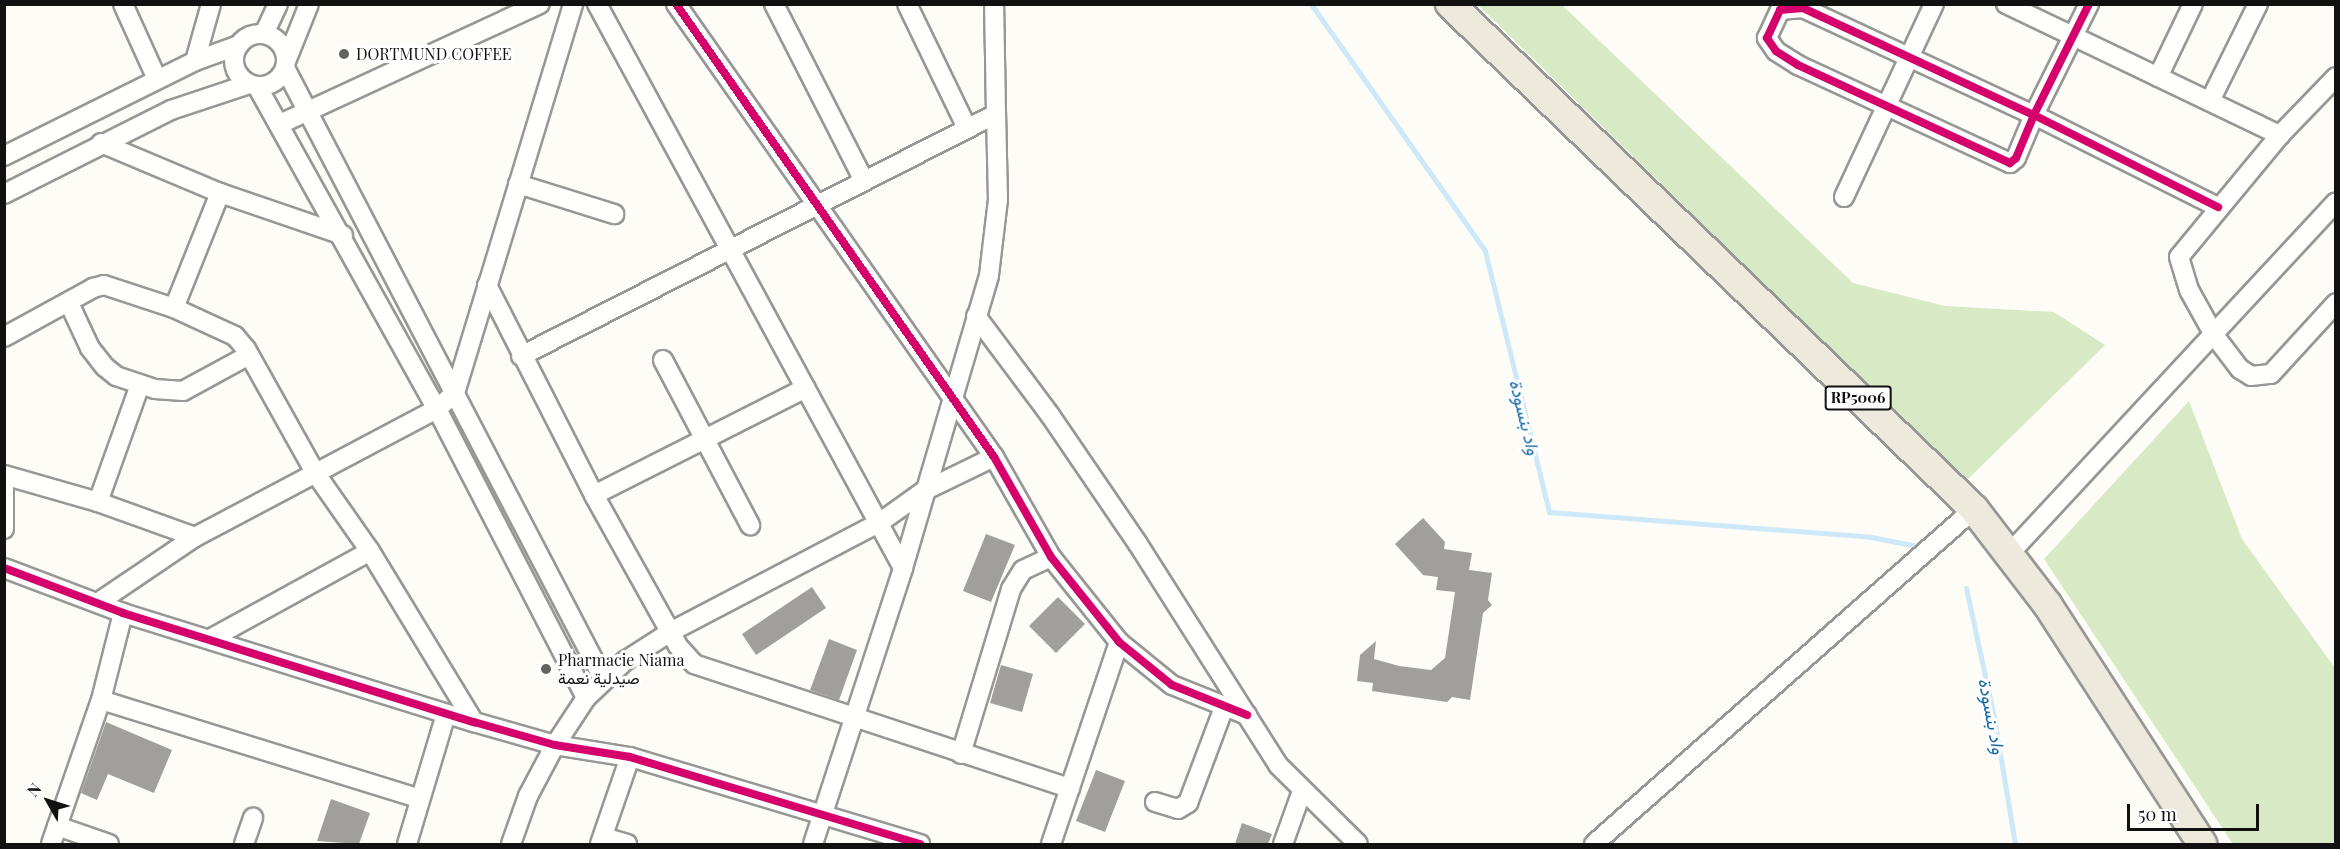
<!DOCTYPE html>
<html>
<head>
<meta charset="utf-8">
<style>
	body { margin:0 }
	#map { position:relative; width:2340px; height:849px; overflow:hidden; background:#fdfcf7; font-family:"Playfair Display",Vazirmatn,serif }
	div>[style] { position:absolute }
	.forest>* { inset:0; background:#d8eac5 }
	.stream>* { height:5px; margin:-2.5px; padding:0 2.5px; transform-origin:2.5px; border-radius:2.5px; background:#cde8f7 }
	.building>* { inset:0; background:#a19f9c }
	.roads { filter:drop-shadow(2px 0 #979795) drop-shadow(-2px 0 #979795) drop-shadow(0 2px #979795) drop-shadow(0 -2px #979795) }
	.minor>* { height:18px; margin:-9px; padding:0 9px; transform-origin:9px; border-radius:9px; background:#fffffe }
	.minor>.ring { margin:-9px; padding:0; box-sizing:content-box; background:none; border:18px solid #fffffe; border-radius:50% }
	.primary>* { height:28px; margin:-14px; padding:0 14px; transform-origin:14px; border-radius:14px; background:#ede9dc }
	.cycleway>* { height:8px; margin:-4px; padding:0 4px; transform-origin:4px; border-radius:4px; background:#d6006c }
	.dots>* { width:16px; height:16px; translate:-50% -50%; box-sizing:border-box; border:3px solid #fff; border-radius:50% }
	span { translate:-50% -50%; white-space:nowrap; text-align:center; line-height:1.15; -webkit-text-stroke:6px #fff; paint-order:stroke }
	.shield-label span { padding:2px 4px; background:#fff; border:2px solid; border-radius:4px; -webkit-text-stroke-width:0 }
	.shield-label { font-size:15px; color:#111; font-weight:700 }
	.poi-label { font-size:16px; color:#111 }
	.left { translate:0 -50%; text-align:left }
	.water-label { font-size:18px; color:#1768a6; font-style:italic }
	.frame { position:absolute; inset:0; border:6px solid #111; pointer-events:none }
	.north { position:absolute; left:18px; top:771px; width:60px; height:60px; -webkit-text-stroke:4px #fff; paint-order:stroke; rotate:309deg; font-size:16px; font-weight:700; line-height:24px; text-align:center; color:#111 }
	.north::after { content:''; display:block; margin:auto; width:21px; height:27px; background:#111; clip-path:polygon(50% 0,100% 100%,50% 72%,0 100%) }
	.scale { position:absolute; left:2127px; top:804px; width:132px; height:27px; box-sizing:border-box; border:3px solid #111; border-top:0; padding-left:8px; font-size:18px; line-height:21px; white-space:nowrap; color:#111; -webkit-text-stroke:4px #fff; paint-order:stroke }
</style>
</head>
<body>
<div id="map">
	<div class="forest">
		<i style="clip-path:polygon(1478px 5px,1562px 5px,1853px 283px,1945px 306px,2054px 312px,2105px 345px,1966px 481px)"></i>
		<i style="clip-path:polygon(2189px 401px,2242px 539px,2335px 668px,2335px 844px,2233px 844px,2044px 559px)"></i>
	</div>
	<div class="stream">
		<i style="left:1311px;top:4px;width:302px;rotate:54.8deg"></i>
		<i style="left:1485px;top:251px;width:269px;rotate:76.2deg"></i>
		<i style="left:1549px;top:512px;width:323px;rotate:4.4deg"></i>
		<i style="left:1871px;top:537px;width:52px;rotate:11.1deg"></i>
		<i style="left:1966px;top:588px;width:132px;rotate:77.8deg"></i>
		<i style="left:1994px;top:717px;width:129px;rotate:80.6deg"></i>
	</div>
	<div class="building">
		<i style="clip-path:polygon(1423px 518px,1445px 542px,1444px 549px,1472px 553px,1469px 570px,1492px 573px,1488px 600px,1492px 605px,1483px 613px,1470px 700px,1452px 697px,1447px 702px,1372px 691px,1373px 683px,1357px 681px,1360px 655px,1376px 641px,1374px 659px,1399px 666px,1431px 670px,1445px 658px,1455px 592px,1436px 590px,1438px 577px,1423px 575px,1395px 544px)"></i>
		<i style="clip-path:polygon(986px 534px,1015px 545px,991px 602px,963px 591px)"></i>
		<i style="clip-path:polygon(812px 587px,826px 608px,756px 655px,742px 634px)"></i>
		<i style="clip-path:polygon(1058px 597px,1085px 624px,1056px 653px,1029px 626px)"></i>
		<i style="clip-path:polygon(829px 639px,857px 650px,839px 700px,810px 690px)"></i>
		<i style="clip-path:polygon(1001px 665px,1033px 674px,1022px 712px,990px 703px)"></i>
		<i style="clip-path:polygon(106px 722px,172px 750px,154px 793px,108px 774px,97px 800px,81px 793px)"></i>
		<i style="clip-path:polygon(1096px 770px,1125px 781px,1105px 832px,1076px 821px)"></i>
		<i style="clip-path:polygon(331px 799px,370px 813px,359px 844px,317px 841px)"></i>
		<i style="clip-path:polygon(1242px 823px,1272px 834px,1268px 844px,1235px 844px)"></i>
	</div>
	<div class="roads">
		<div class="minor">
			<i style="left:123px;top:4px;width:82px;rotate:65.6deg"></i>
			<i style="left:597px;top:4px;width:642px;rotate:61.52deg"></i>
			<i style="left:676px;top:4px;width:553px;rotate:54.93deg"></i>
			<i style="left:994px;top:457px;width:115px;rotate:60.3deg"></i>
			<i style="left:1051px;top:557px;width:109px;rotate:51.3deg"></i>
			<i style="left:1119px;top:642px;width:68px;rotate:39.1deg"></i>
			<i style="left:1172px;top:685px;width:81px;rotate:21.8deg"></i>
			<i style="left:774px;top:4px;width:199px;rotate:63deg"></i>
			<i style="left:907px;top:4px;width:136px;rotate:64.2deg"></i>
			<i style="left:2006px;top:4px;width:304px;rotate:25.6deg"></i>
			<i style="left:2089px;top:4px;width:124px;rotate:116.4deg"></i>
			<i style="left:2034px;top:115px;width:47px;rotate:112.7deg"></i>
			<i style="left:2016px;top:158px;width:8px;rotate:140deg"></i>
			<i style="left:2010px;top:163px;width:234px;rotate:-155.2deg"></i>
			<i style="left:1798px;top:65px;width:26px;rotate:-148deg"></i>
			<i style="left:1776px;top:51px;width:16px;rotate:-125deg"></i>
			<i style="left:1767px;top:38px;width:31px;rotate:-65deg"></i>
			<i style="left:1780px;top:10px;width:23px;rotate:-5deg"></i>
			<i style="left:1803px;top:8px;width:255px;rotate:24.9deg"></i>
			<i style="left:2034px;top:115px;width:206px;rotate:26.6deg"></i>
			<i style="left:264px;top:34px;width:33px;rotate:-65deg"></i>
			<i class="ring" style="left:234px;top:34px;width:34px;height:34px"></i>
			<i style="left:287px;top:59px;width:59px;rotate:-68.2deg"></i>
			<i style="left:195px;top:61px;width:59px;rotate:-74.3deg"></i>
			<i style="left:285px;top:68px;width:690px;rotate:62.47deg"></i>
			<i style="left:2158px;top:77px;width:81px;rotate:-64.4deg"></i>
			<i style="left:2336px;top:77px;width:81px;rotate:134deg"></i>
			<i style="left:2280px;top:135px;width:158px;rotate:129.6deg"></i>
			<i style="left:2179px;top:257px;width:34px;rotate:73deg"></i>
			<i style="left:2189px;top:290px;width:51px;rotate:60.9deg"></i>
			<i style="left:2214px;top:335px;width:43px;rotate:52.6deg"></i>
			<i style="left:2240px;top:369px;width:13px;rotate:32deg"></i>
			<i style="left:2251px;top:376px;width:20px;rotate:-6deg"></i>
			<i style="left:2271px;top:374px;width:96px;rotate:-47.5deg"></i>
			<i style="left:257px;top:86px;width:370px;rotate:60.9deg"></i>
			<i style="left:437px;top:409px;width:325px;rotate:62.7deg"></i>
			<i style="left:2210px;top:101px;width:108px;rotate:-63.7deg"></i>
			<i style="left:280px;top:124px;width:286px;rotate:-24.8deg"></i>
			<i style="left:101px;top:143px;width:129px;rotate:22.8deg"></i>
			<i style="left:220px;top:193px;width:130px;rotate:18.9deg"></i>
			<i style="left:4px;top:156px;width:213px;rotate:-26.4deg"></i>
			<i style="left:195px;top:61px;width:47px;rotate:-20deg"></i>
			<i style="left:518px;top:184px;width:101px;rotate:17.4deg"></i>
			<i style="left:4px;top:194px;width:187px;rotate:-26.7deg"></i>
			<i style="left:171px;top:110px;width:82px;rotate:-18.4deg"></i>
			<i style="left:1844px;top:197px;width:213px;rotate:-65deg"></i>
			<i style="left:487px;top:285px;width:236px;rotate:63deg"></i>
			<i style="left:594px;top:495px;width:173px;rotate:60.9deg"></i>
			<i style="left:678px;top:646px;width:24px;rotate:48deg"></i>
			<i style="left:694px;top:664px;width:396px;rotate:18.3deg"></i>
			<i style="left:69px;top:303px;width:50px;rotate:65deg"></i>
			<i style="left:90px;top:348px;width:24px;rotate:52deg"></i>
			<i style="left:105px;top:367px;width:14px;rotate:39deg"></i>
			<i style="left:116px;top:376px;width:41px;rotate:18.4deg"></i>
			<i style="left:155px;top:389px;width:28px;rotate:4deg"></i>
			<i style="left:183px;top:391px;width:75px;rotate:-28.6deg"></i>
			<i style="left:174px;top:308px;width:124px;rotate:-68.2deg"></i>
			<i style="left:976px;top:316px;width:124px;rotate:53.2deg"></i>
			<i style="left:1050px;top:415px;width:156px;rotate:55.7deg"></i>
			<i style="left:1138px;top:544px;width:262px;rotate:57.6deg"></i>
			<i style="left:1278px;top:765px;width:112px;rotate:44.6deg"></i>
			<i style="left:4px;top:337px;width:102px;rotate:-28.8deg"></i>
			<i style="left:93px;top:288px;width:11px;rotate:-15deg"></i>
			<i style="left:104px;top:285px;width:74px;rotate:18.2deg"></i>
			<i style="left:174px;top:308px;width:67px;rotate:24.7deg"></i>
			<i style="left:235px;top:336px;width:17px;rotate:50deg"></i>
			<i style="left:246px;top:349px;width:143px;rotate:60.8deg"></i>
			<i style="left:316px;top:474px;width:94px;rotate:55deg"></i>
			<i style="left:370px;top:551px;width:200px;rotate:58.7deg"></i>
			<i style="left:521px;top:356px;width:533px;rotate:-27deg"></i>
			<i style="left:996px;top:114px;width:110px;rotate:-91deg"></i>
			<i style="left:663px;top:360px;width:187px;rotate:62.2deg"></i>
			<i style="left:4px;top:475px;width:98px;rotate:16deg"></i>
			<i style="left:98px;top:502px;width:103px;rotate:19.8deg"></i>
			<i style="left:4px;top:488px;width:41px;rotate:90deg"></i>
			<i style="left:594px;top:495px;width:237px;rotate:-26.8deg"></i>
			<i style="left:98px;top:502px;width:124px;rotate:-70.3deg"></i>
			<i style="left:2009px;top:554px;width:480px;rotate:-47.1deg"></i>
			<i style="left:4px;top:568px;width:127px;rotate:20.7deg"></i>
			<i style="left:123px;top:613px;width:368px;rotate:17.3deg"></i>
			<i style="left:474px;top:722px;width:84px;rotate:15.9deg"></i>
			<i style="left:555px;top:745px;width:76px;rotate:9.1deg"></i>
			<i style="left:630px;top:757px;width:303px;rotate:16.7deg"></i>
			<i style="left:99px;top:602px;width:116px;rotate:-34.1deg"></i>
			<i style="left:195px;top:537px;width:274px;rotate:-27.9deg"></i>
			<i style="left:437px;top:409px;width:24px;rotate:-42deg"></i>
			<i style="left:455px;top:393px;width:407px;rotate:-73.1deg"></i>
			<i style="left:212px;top:638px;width:180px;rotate:-28.8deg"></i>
			<i style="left:101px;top:700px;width:334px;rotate:17.2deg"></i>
			<i style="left:961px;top:754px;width:172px;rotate:-73.1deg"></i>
			<i style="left:1011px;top:589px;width:22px;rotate:-58deg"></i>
			<i style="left:1023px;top:570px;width:31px;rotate:-25deg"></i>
			<i style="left:1155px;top:802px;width:24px;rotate:17deg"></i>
			<i style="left:1178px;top:809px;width:12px;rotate:-31deg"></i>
			<i style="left:1188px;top:803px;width:103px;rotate:-69.4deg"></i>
			<i style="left:57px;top:826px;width:55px;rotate:19.1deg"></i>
			<i style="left:603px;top:837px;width:25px;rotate:16deg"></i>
			<i style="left:51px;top:844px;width:152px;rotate:-70.9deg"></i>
			<i style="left:101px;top:700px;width:90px;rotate:-75.8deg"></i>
			<i style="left:244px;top:844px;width:28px;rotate:-71deg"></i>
			<i style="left:407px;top:844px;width:136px;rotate:-73.3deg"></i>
			<i style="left:511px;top:844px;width:51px;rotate:-70.5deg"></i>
			<i style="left:528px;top:796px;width:58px;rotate:-62.1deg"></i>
			<i style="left:555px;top:745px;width:56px;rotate:-56.6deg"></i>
			<i style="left:586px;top:698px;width:54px;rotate:-43.5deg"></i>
			<i style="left:625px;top:661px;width:56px;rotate:-32.6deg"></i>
			<i style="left:672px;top:631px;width:233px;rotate:-27.6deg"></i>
			<i style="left:879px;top:523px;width:55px;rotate:-35.4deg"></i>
			<i style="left:924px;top:491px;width:78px;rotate:-25.9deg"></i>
			<i style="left:600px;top:844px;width:92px;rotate:-71deg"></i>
			<i style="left:813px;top:844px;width:290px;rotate:-71.9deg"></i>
			<i style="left:903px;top:568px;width:305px;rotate:-73.6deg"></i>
			<i style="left:989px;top:275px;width:76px;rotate:-83.2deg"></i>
			<i style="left:998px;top:200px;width:86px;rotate:-91.3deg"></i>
			<i style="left:1051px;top:844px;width:213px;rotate:-71.4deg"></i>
			<i style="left:1283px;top:844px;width:56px;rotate:-70.3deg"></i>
			<i style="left:1594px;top:844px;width:507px;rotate:-41.4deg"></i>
		</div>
		<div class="primary">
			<i style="left:1450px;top:4px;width:728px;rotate:43.94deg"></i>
			<i style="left:1974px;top:509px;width:120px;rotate:52.5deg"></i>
			<i style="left:2047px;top:604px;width:286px;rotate:57.1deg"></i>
		</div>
	</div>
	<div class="cycleway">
		<i style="left:676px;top:4px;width:553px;rotate:54.93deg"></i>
		<i style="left:994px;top:457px;width:115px;rotate:60.3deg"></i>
		<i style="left:1051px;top:557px;width:109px;rotate:51.3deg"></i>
		<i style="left:1119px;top:642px;width:68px;rotate:39.1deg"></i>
		<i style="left:1172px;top:685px;width:81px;rotate:21.8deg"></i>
		<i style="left:2089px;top:4px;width:124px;rotate:116.4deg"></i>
		<i style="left:2034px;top:115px;width:47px;rotate:112.7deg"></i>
		<i style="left:2016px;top:158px;width:8px;rotate:140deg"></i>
		<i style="left:2010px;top:163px;width:234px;rotate:-155.2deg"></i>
		<i style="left:1798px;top:65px;width:26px;rotate:-148deg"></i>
		<i style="left:1776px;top:51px;width:16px;rotate:-125deg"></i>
		<i style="left:1767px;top:38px;width:31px;rotate:-65deg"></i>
		<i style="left:1780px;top:10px;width:23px;rotate:-5deg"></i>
		<i style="left:1803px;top:8px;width:255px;rotate:24.9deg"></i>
		<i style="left:2034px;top:115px;width:206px;rotate:26.6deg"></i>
		<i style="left:4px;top:568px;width:127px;rotate:20.7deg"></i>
		<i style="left:123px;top:613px;width:368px;rotate:17.3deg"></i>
		<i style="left:474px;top:722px;width:84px;rotate:15.9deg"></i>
		<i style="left:555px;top:745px;width:76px;rotate:9.1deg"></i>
		<i style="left:630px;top:757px;width:303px;rotate:16.7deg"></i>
	</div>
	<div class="dots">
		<i style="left:344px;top:54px;background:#646362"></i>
		<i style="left:546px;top:669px;background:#646362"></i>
	</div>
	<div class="shield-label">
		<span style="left:1858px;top:398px">RP5006</span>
	</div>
	<div class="poi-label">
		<span class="left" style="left:356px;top:54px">DORTMUND COFFEE</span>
		<span class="left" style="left:558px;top:669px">Pharmacie Niama<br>صيدلية نعمة</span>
	</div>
	<div class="water-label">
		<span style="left:1525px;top:417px;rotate:76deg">واد بنسودة</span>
		<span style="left:1992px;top:716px;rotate:79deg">واد بنسودة</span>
	</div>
	<div class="frame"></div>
	<div class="north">N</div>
	<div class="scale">50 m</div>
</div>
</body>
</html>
